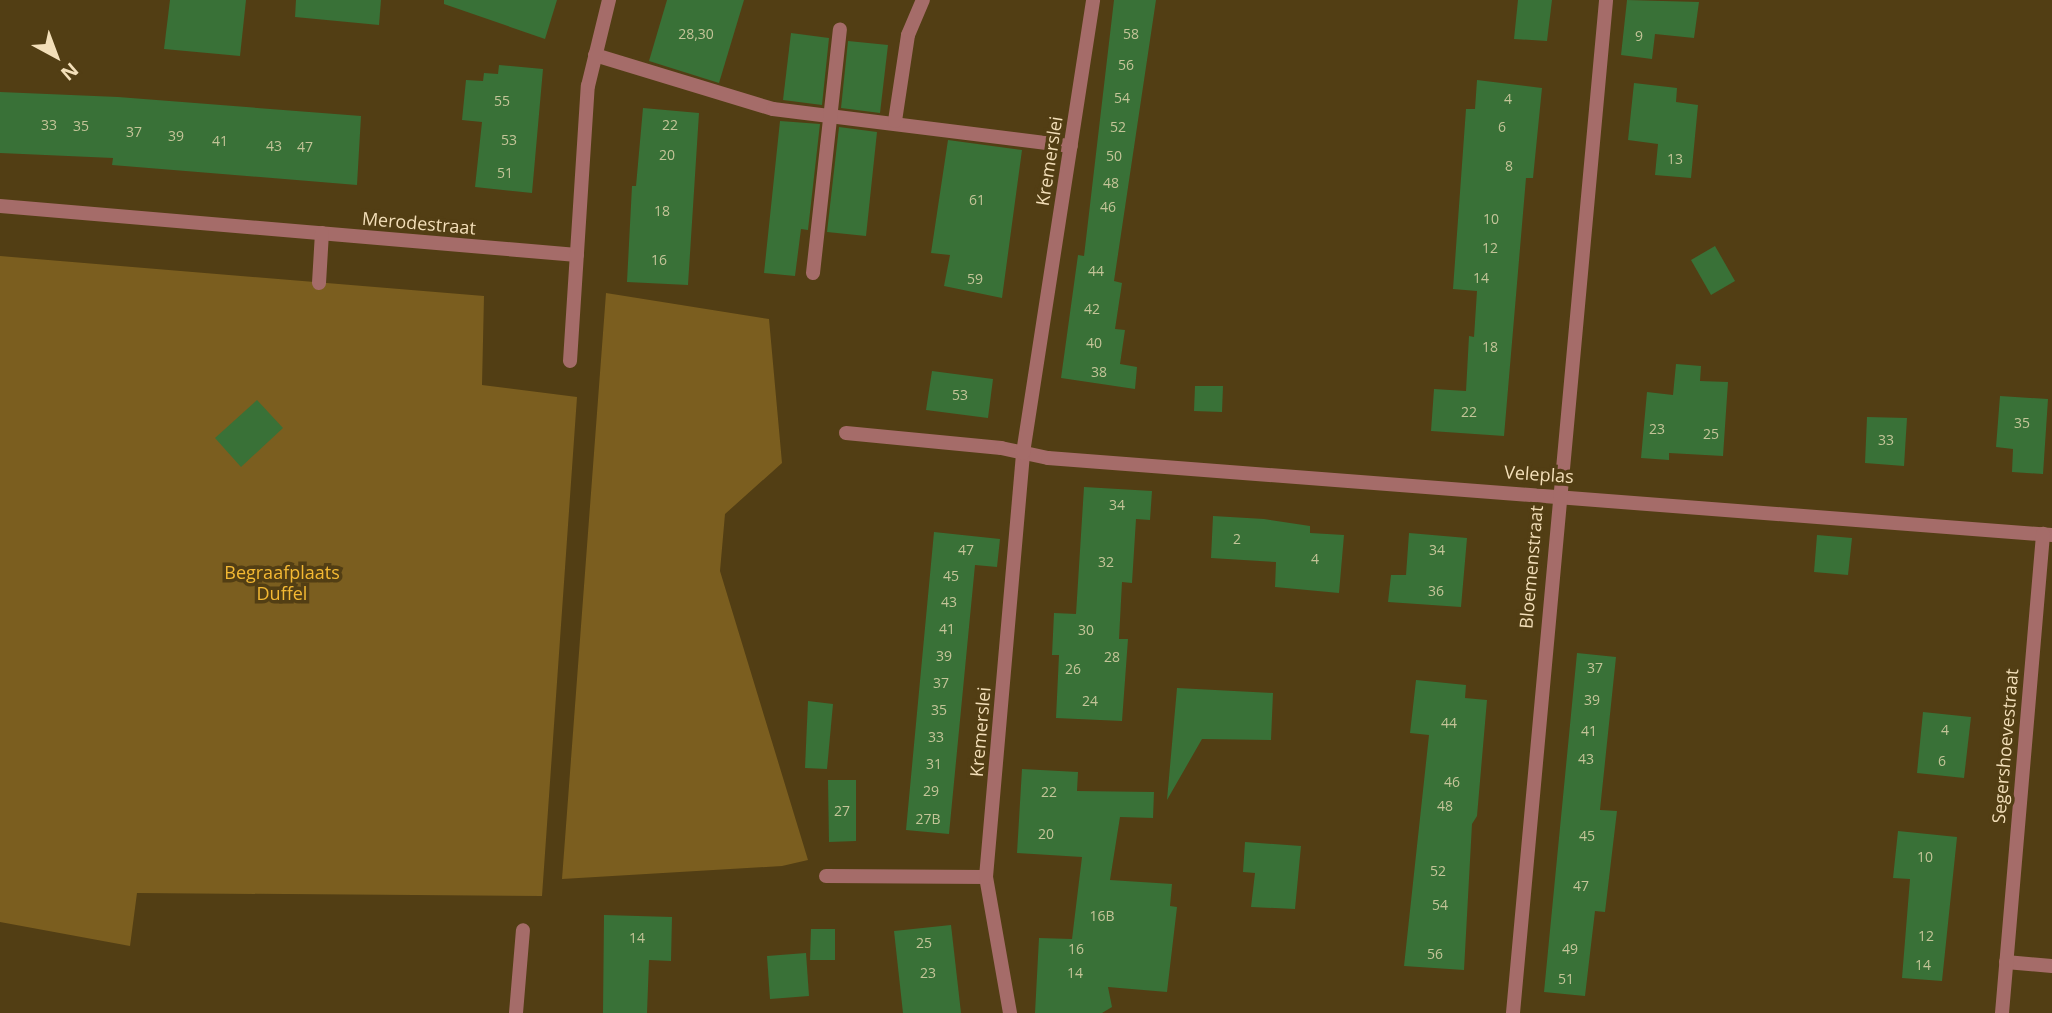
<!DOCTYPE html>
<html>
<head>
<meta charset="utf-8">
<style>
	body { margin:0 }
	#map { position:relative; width:2052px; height:1013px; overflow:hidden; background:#523e14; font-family:"Open Sans",sans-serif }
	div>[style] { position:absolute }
	.green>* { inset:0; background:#7b5e1f }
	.building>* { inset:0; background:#397137 }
	.service>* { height:14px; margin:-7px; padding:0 7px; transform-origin:7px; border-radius:7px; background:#a56c69 }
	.minor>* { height:14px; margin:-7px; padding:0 7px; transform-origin:7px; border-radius:7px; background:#a56c69 }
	span { translate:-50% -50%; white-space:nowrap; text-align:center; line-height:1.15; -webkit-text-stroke:7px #523e14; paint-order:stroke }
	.number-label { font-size:14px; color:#c4c498 }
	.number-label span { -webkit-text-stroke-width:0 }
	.street-label { font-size:18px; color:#f3dfb9 }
	.park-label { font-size:18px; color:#f4b933 }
	.north { position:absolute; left:21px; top:21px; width:70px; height:70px; -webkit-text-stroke:5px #523e14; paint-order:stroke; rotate:139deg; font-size:19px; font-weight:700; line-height:28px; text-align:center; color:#f3dfb9 }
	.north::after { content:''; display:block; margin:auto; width:24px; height:32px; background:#f3dfb9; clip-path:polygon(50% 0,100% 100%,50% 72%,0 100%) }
</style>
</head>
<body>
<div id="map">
	<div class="green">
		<i style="clip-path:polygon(0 256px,484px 296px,482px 385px,577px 397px,542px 896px,137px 893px,130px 946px,0 922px)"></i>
		<i style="clip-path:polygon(606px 293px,769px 319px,782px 463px,725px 514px,720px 571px,808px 860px,782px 866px,562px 879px)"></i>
	</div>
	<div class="building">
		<i style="clip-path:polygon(170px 0,246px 0,240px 56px,164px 49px)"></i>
		<i style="clip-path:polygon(296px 0,381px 0,379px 25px,295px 17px)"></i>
		<i style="clip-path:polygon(444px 0,557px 0,545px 39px,444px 4px)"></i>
		<i style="clip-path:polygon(667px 0,744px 0,719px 83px,649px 61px)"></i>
		<i style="clip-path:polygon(1114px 0,1156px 0,1114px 281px,1122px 283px,1115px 329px,1125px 330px,1120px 364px,1137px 367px,1135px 389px,1061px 378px,1078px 255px,1084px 256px)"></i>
		<i style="clip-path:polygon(1518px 0,1552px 0,1547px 41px,1514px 39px)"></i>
		<i style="clip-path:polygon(1627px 0,1699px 2px,1694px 38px,1655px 34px,1652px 59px,1621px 55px)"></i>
		<i style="clip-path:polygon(791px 33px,829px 38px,822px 105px,783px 100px)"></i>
		<i style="clip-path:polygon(848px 41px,888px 45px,880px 113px,841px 108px)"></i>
		<i style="clip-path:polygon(499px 65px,543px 69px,532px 193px,475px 187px,482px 122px,462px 120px,466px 80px,483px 81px,484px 73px,498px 74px)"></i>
		<i style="clip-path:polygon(1477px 80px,1542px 88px,1533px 178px,1526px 178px,1504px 436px,1431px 431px,1434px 389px,1466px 391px,1469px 336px,1474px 337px,1477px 291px,1453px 289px,1466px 109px,1475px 109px)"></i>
		<i style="clip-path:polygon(1634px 83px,1677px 88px,1676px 102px,1698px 105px,1691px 178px,1655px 175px,1658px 144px,1628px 140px)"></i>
		<i style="clip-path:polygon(0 92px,118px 97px,361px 116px,357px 185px,112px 165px,113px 158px,0 153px)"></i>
		<i style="clip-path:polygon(643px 108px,699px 113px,688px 285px,627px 282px,632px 186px,636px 186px)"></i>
		<i style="clip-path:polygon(780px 121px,820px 124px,808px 230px,801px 229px,795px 276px,764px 273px)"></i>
		<i style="clip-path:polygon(839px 127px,877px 132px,866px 236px,827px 232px)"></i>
		<i style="clip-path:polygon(948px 140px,1022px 150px,1002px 298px,944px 286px,950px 255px,931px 253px)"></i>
		<i style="clip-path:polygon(1715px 246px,1735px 281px,1711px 295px,1691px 260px)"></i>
		<i style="clip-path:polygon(1676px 364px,1701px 366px,1700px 381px,1728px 382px,1723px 456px,1669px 453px,1669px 460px,1641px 458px,1647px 392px,1673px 395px)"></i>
		<i style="clip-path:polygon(932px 371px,993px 379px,988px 418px,926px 410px)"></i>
		<i style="clip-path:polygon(1195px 386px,1223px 386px,1222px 412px,1194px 411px)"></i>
		<i style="clip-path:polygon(2000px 396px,2048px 399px,2043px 474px,2012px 472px,2013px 449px,1996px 447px)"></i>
		<i style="clip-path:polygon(257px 400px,283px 428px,241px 467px,215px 438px)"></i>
		<i style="clip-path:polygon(1867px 417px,1907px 418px,1904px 466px,1865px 463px)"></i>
		<i style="clip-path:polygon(1084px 487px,1152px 491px,1150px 520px,1136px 519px,1132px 583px,1122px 582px,1119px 639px,1128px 639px,1122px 721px,1056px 718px,1059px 655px,1052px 655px,1054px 613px,1076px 614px)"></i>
		<i style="clip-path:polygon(1213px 516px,1264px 519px,1310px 526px,1310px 533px,1344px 535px,1339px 593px,1275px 587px,1276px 562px,1211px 558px)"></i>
		<i style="clip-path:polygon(934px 532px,1000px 539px,997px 567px,975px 565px,949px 834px,906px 830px)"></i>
		<i style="clip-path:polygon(1409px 533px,1467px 538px,1461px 607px,1388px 602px,1391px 575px,1406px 575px)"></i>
		<i style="clip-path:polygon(1817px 535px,1852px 538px,1848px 575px,1814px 572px)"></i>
		<i style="clip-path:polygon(1577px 653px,1616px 657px,1600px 810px,1617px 811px,1605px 912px,1595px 911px,1585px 996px,1544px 992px)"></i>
		<i style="clip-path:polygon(1416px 680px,1466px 685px,1465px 698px,1487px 700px,1477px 816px,1472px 824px,1464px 970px,1404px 966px,1429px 735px,1410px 733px)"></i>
		<i style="clip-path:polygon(1177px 688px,1273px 693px,1271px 740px,1202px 739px,1167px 800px)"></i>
		<i style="clip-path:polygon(808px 701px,833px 704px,827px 769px,805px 768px)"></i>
		<i style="clip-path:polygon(1923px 712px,1971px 717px,1964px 778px,1917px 773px)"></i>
		<i style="clip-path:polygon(1022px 769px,1078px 772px,1077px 791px,1154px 792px,1153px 818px,1120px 817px,1110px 880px,1172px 884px,1170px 906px,1177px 907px,1167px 992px,1108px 987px,1112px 1007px,1102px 1013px,1035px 1013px,1039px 938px,1072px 939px,1082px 857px,1017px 853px)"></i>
		<i style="clip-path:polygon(828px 780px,856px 780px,856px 841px,829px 842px)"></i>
		<i style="clip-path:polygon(1898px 831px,1957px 837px,1942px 981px,1902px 978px,1910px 879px,1893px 878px)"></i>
		<i style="clip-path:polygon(1245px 842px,1301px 846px,1295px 909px,1251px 907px,1255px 873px,1243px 872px)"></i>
		<i style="clip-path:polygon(604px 915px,672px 917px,671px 961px,649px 960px,647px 1013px,603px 1013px)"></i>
		<i style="clip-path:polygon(951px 925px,961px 1013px,903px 1013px,894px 931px)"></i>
		<i style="clip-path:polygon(811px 929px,835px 929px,835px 960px,810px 960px)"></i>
		<i style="clip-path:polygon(806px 953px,809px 996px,770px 999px,767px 956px)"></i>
	</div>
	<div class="service">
		<i style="left:595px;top:55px;width:186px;rotate:16.9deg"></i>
		<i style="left:773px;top:109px;width:300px;rotate:7.1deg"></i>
		<i style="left:895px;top:121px;width:87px;rotate:-81.4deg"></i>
		<i style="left:908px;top:35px;width:38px;rotate:-67deg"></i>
		<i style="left:813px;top:273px;width:245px;rotate:-83.7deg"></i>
	</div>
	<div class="minor">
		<i style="left:0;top:206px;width:579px;rotate:4.85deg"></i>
		<i style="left:319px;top:283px;width:50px;rotate:-86.6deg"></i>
		<i style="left:570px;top:361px;width:276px;rotate:-86.3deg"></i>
		<i style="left:588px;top:86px;width:89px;rotate:-76.3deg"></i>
		<i style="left:846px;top:433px;width:156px;rotate:5.5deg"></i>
		<i style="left:1001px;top:448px;width:48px;rotate:12deg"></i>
		<i style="left:1048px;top:458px;width:1007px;rotate:4.39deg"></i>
		<i style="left:826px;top:876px;width:160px;rotate:0.4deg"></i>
		<i style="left:2006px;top:962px;width:46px;rotate:5deg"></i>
		<i style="left:516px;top:1013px;width:83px;rotate:-85.2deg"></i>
		<i style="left:1010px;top:1013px;width:138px;rotate:-100deg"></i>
		<i style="left:986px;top:877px;width:426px;rotate:-85deg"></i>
		<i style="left:1023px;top:453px;width:458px;rotate:-81.2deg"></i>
		<i style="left:1513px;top:1013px;width:1017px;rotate:-84.75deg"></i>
		<i style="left:2002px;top:1013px;width:481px;rotate:-85.1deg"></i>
	</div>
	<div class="number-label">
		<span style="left:696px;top:34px">28,30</span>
		<span style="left:1131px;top:34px">58</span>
		<span style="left:1639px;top:36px">9</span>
		<span style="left:1126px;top:65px">56</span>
		<span style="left:1122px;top:98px">54</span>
		<span style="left:1508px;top:99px">4</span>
		<span style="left:502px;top:101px">55</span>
		<span style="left:49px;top:125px">33</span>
		<span style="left:670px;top:125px">22</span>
		<span style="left:81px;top:126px">35</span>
		<span style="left:1118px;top:127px">52</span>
		<span style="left:1502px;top:127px">6</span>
		<span style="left:134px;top:132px">37</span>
		<span style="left:176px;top:136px">39</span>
		<span style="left:509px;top:140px">53</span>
		<span style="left:220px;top:141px">41</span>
		<span style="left:274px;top:146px">43</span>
		<span style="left:305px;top:147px">47</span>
		<span style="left:667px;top:155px">20</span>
		<span style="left:1114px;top:156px">50</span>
		<span style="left:1675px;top:159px">13</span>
		<span style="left:1509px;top:166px">8</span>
		<span style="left:505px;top:173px">51</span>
		<span style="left:1111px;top:183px">48</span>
		<span style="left:977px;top:200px">61</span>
		<span style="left:1108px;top:207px">46</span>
		<span style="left:662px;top:211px">18</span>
		<span style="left:1491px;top:219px">10</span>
		<span style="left:1490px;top:248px">12</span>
		<span style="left:659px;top:260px">16</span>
		<span style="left:1096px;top:271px">44</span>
		<span style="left:1481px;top:278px">14</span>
		<span style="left:975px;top:279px">59</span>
		<span style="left:1092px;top:309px">42</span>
		<span style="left:1094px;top:343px">40</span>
		<span style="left:1490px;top:347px">18</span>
		<span style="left:1099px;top:372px">38</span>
		<span style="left:960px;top:395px">53</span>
		<span style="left:1469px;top:412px">22</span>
		<span style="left:2022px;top:423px">35</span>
		<span style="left:1657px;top:429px">23</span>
		<span style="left:1711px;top:434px">25</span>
		<span style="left:1886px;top:440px">33</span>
		<span style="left:1117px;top:505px">34</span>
		<span style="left:1237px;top:539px">2</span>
		<span style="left:966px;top:550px">47</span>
		<span style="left:1437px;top:550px">34</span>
		<span style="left:1315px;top:559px">4</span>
		<span style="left:1106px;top:562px">32</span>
		<span style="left:951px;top:576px">45</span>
		<span style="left:1436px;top:591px">36</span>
		<span style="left:949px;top:602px">43</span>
		<span style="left:947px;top:629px">41</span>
		<span style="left:1086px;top:630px">30</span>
		<span style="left:944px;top:656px">39</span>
		<span style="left:1112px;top:657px">28</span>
		<span style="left:1595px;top:668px">37</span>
		<span style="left:1073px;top:669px">26</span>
		<span style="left:941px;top:683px">37</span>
		<span style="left:1592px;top:700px">39</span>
		<span style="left:1090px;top:701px">24</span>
		<span style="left:939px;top:710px">35</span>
		<span style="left:1449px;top:723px">44</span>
		<span style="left:1945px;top:730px">4</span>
		<span style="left:1589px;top:731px">41</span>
		<span style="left:936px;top:737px">33</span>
		<span style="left:1586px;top:759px">43</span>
		<span style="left:1942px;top:761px">6</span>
		<span style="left:934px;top:764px">31</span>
		<span style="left:1452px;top:782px">46</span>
		<span style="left:931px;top:791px">29</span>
		<span style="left:1049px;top:792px">22</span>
		<span style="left:1445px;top:806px">48</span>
		<span style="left:842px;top:811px">27</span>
		<span style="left:928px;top:819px">27B</span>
		<span style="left:1046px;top:834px">20</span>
		<span style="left:1587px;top:836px">45</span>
		<span style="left:1925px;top:857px">10</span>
		<span style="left:1438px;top:871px">52</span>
		<span style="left:1581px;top:886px">47</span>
		<span style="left:1440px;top:905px">54</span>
		<span style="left:1102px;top:916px">16B</span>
		<span style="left:1926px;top:936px">12</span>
		<span style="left:637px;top:938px">14</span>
		<span style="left:924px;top:943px">25</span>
		<span style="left:1076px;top:949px">16</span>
		<span style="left:1570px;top:949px">49</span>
		<span style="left:1435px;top:954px">56</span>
		<span style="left:1923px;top:965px">14</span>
		<span style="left:928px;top:973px">23</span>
		<span style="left:1075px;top:973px">14</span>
		<span style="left:1566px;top:979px">51</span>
	</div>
	<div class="street-label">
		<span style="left:1049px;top:161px;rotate:-81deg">Kremerslei</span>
		<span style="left:419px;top:223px;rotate:5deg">Merodestraat</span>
		<span style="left:1539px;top:474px;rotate:4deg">Veleplas</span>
		<span style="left:1531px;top:567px;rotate:-85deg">Bloemenstraat</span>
		<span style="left:980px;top:732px;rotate:-85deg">Kremerslei</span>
		<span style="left:2005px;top:746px;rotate:-85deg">Segershoevestraat</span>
	</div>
	<div class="park-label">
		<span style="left:282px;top:583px">Begraafplaats<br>Duffel</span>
	</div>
	<div class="north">N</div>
</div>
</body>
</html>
